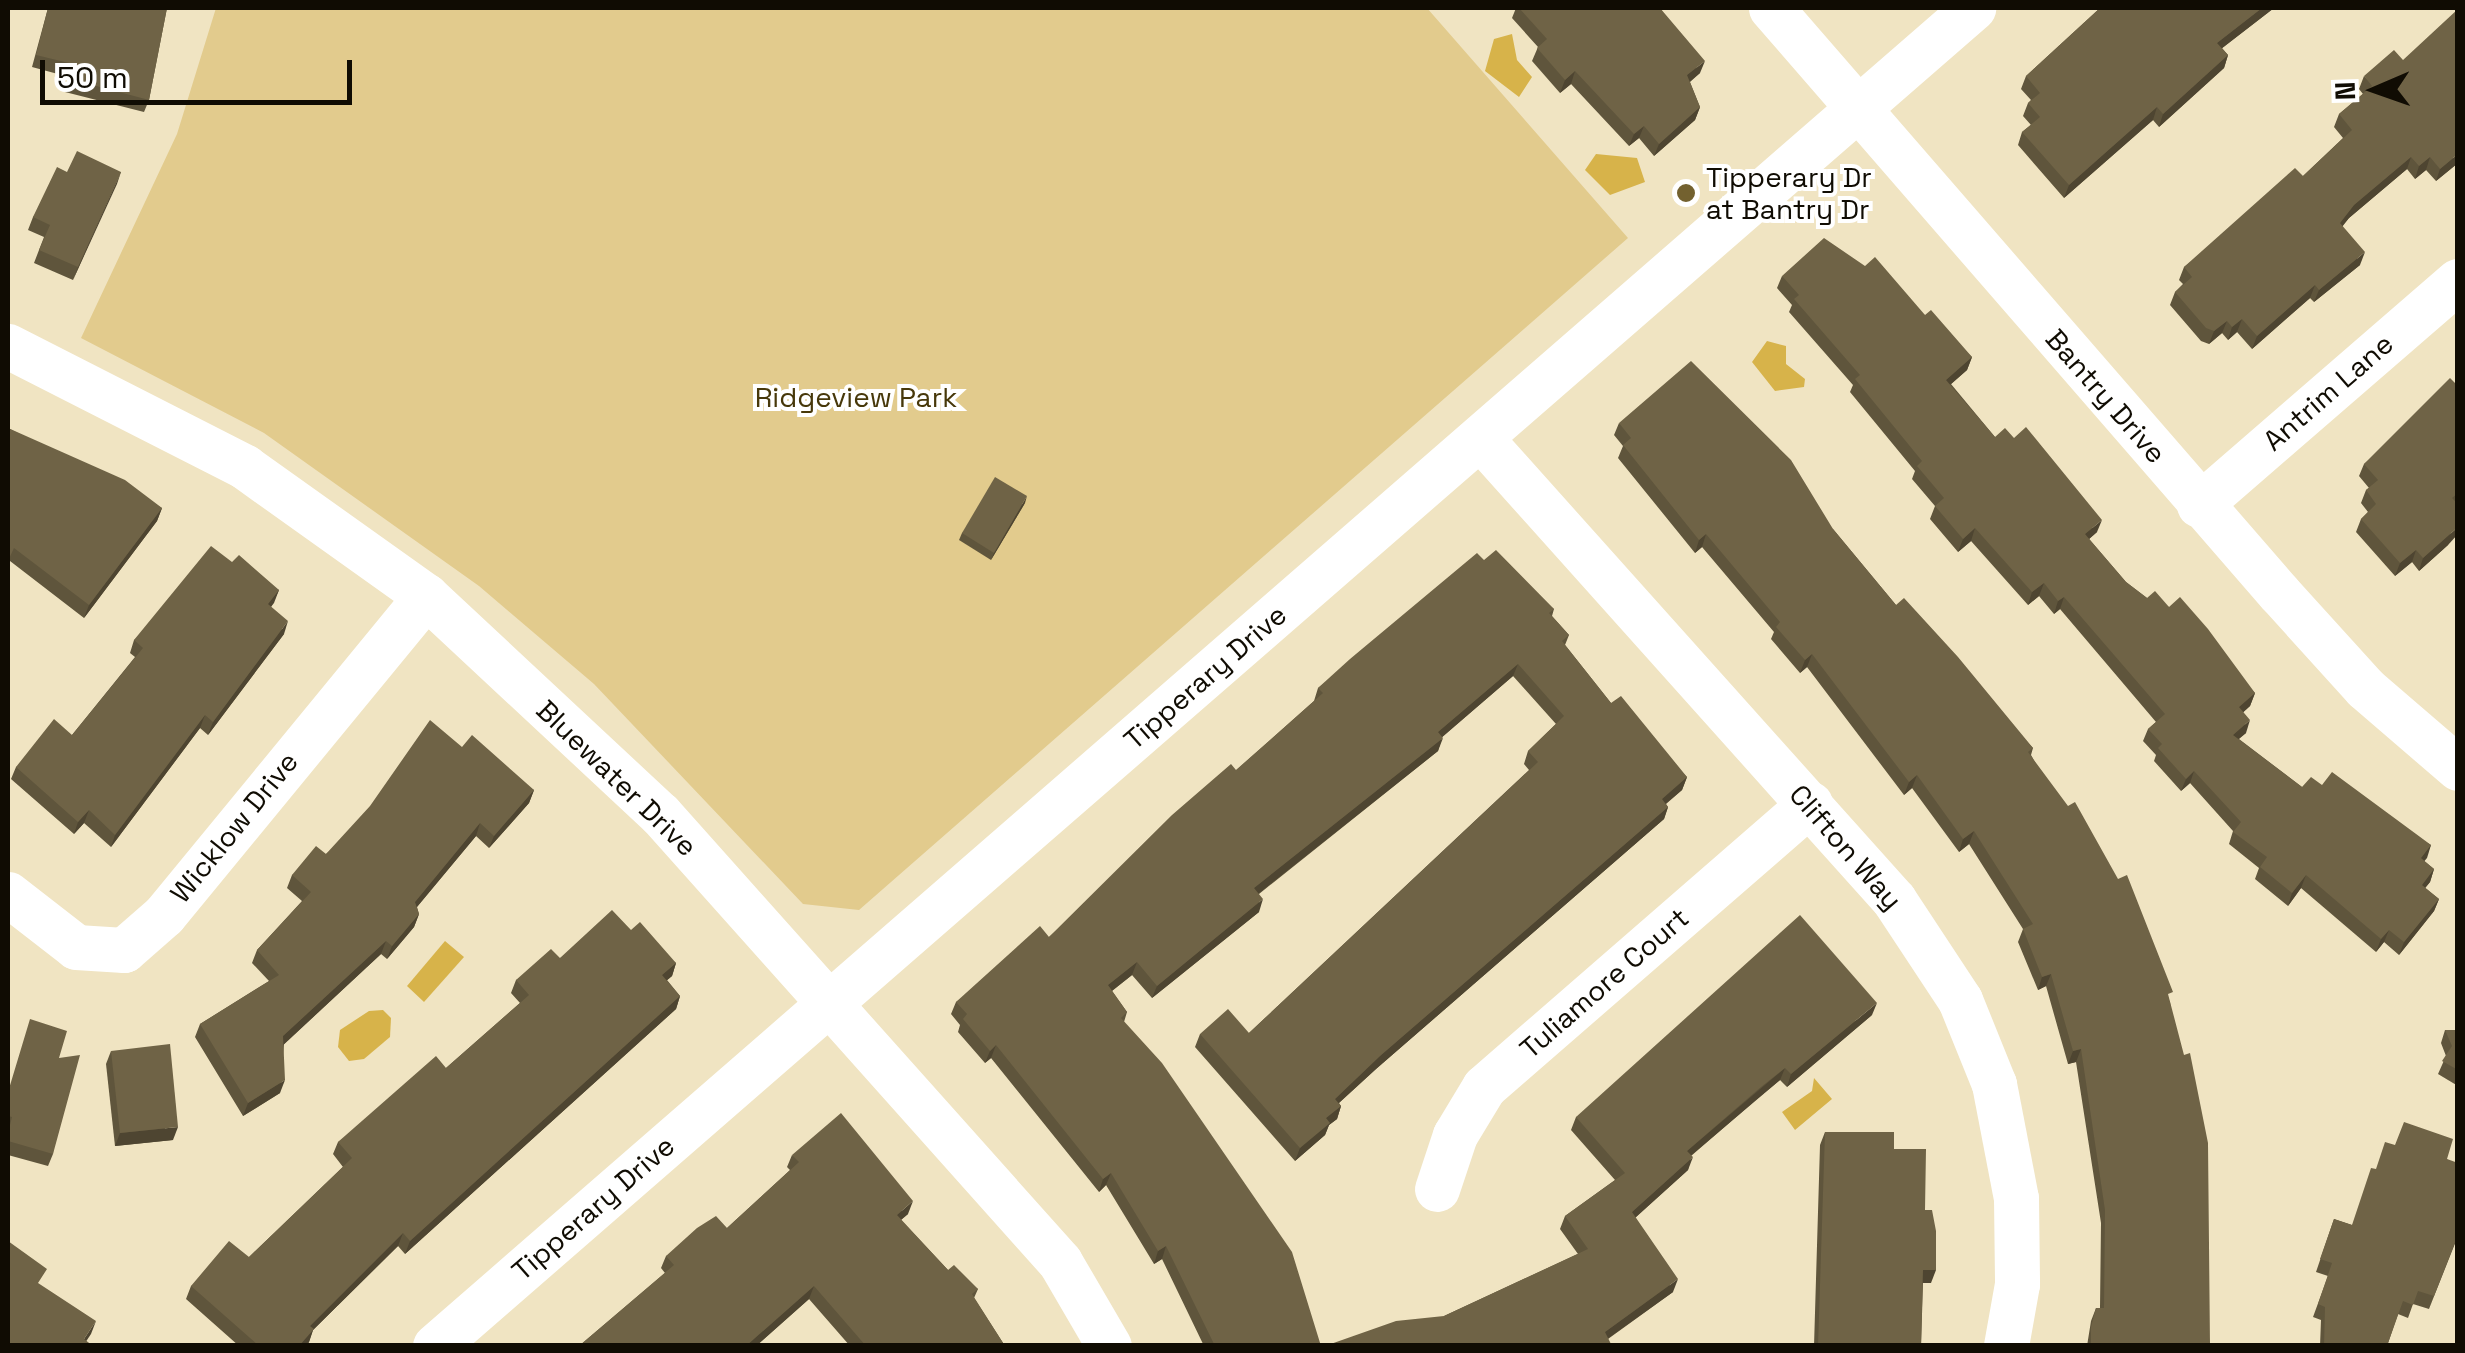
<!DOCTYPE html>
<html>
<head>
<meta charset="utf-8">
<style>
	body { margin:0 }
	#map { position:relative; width:2465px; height:1353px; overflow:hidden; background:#f0e4c2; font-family:"Space Grotesk",sans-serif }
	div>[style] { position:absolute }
	.green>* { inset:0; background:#e2cb8d }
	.water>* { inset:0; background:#d7b34a }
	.minor>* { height:45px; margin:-22.5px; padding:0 22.5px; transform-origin:22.5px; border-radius:22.5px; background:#fff }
	.wall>* { inset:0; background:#5f553c }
	.shaded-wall>* { inset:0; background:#4e4531 }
	.building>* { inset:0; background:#6f6346 }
	.dots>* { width:28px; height:28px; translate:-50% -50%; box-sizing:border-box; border:5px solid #fff; border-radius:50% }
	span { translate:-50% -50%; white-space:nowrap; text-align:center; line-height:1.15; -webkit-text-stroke:8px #fff; paint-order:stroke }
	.poi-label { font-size:28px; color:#100c03 }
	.left { translate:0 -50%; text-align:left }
	.street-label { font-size:28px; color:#100c03 }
	.park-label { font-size:28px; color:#47380a }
	.frame { position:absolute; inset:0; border:10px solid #100c03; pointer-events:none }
	.north { position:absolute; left:2325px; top:40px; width:100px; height:100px; -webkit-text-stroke:8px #fff; paint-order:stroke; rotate:268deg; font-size:28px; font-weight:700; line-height:40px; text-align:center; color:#100c03 }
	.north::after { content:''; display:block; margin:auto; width:35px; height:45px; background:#100c03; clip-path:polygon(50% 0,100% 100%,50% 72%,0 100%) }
	.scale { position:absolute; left:40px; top:60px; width:312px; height:45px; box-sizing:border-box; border:5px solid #100c03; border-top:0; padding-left:12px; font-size:30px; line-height:35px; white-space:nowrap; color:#100c03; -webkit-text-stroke:8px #fff; paint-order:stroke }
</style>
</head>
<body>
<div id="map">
	<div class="green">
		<i style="clip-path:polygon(216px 8px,1427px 8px,1628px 238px,859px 910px,803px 904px,594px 684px,479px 586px,264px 433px,81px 338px,177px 134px)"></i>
	</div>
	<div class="water">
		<i style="clip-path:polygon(1512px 34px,1517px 60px,1532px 77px,1519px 97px,1485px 71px,1494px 39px)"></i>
		<i style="clip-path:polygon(1596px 154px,1637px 158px,1645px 182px,1610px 195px,1585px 170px)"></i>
		<i style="clip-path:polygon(1767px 341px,1786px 346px,1786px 364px,1805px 379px,1804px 387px,1775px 391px,1752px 362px)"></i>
		<i style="clip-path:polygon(445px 941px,464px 957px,424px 1002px,407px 986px)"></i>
		<i style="clip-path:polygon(383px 1010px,391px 1018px,390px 1037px,364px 1059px,349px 1061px,338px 1047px,340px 1030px,369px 1011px)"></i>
		<i style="clip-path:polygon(1814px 1078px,1832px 1099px,1795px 1130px,1782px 1112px,1812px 1091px)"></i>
	</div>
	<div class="minor">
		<i style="left:1771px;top:8px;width:775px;rotate:49.03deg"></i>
		<i style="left:2279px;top:593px;width:128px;rotate:47.8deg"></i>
		<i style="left:2365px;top:688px;width:123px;rotate:40.7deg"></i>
		<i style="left:8px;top:346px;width:266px;rotate:27deg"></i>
		<i style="left:245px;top:467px;width:222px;rotate:35.5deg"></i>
		<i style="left:426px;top:596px;width:320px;rotate:43deg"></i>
		<i style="left:660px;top:814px;width:601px;rotate:48.24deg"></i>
		<i style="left:1060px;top:1262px;width:97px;rotate:59.7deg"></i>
		<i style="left:1482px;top:440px;width:618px;rotate:48.15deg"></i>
		<i style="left:1894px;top:900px;width:120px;rotate:56.6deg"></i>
		<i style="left:1960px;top:1000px;width:91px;rotate:68deg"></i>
		<i style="left:1994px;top:1084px;width:116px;rotate:79.1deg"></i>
		<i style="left:2016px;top:1198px;width:86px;rotate:89.3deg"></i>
		<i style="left:2017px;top:1284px;width:63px;rotate:100.1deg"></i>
		<i style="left:2199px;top:505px;width:342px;rotate:-40.9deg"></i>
		<i style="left:8px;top:894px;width:86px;rotate:37.9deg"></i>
		<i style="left:76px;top:947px;width:48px;rotate:3.6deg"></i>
		<i style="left:124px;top:950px;width:53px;rotate:-41.2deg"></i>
		<i style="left:164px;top:915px;width:413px;rotate:-50.6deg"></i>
		<i style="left:1437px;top:1189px;width:57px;rotate:-71.6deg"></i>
		<i style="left:1455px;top:1135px;width:56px;rotate:-58.9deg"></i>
		<i style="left:1484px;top:1087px;width:432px;rotate:-41deg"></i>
		<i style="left:435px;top:1346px;width:2039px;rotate:-41.02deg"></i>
	</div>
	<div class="wall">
		<i style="clip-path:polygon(48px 8px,54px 9px,55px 8px,167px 8px,149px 100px,144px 112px,65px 92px,69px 77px,32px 67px)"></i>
		<i style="clip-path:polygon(1516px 8px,1660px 8px,1700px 73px,1690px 82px,1700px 107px,1695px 120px,1654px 156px,1639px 138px,1629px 146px,1571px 84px,1560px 93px,1532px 61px,1538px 47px,1512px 18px)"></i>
		<i style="clip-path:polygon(2100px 8px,2274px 8px,2222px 48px,2228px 55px,2224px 68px,2159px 127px,2153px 120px,2064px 198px,2018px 145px,2022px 132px,2031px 125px,2023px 116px,2028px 103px,2031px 100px,2021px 89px,2026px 76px)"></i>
		<i style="clip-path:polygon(2364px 76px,2458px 163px,2436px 181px,2426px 170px,2415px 179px,2407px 169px,2349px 218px,2342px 226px,2360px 265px,2314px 302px,2310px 298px,2252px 349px,2237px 332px,2228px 340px,2222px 333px,2209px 344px,2201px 341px,2170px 305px,2175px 292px,2183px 284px,2179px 280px,2184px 267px,2303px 176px,2343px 138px,2334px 127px,2339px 114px,2363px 94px,2359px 89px)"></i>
		<i style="clip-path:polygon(67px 172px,121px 172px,73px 280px,34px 263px,44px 237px,28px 230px,33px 217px)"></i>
		<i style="clip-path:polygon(1782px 276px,1925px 315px,1972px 357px,1967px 370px,1951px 384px,1995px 437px,2097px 532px,2089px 539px,2126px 582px,2147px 598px,2169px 607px,2255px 693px,2250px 706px,2243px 712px,2246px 733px,2239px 739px,2302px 787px,2322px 785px,2431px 845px,2424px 861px,2434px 869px,2430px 882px,2425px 888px,2439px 899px,2434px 911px,2399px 955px,2384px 942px,2376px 952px,2301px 888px,2288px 906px,2255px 879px,2259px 868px,2229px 844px,2233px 831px,2190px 783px,2181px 791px,2154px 761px,2156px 755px,2143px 741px,2148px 729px,2156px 722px,2060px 609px,2054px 614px,2039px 596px,2028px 605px,1971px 541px,1958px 552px,1930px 519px,1935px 506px,1912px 479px,1915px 471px,1850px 392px,1853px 385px,1789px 312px,1792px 305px,1777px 288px)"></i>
		<i style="clip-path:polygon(2458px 386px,2458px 502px,2448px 545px,2419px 571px,2412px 562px,2395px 576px,2356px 532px,2361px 519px,2368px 512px,2361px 503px,2366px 490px,2369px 488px,2359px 476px,2364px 464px)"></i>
		<i style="clip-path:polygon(1619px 423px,1833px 529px,1896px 605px,2033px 748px,2031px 755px,2170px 1002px,2210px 1346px,2087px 1346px,2091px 1321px,2096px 1308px,2100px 1308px,2101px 1223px,2076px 1062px,2068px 1064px,2046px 986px,2038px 990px,2018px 942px,2023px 929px,1969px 844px,1959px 852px,1912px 788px,1904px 795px,1807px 667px,1800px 673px,1771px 639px,1774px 632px,1702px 547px,1695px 553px,1618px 458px,1623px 446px,1614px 435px)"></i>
		<i style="clip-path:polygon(8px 428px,162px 508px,157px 521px,84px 618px,10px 561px,8px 565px)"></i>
		<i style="clip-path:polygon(1025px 503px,991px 560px,959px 540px,962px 533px)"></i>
		<i style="clip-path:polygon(1484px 560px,1554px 609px,1552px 616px,1569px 635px,1565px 645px,1611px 703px,1687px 777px,1682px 790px,1666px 804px,1668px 807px,1664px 819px,1376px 1069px,1339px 1103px,1341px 1106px,1337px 1119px,1329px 1125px,1325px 1135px,1295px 1161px,1195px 1047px,1200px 1034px,1249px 1033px,1529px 770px,1524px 764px,1528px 751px,1556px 724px,1513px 676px,1442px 737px,1438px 751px,1259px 894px,1259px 912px,1152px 998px,1132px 975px,1112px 991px,1127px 1012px,1124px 1022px,1321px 1346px,1204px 1346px,1162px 1259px,1154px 1264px,1106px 1185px,1099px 1192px,991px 1058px,985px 1063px,958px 1032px,960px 1025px,951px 1014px,956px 1002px,1049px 937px,1314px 701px,1318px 688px)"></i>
		<i style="clip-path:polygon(232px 562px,279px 590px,271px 607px,284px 634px,208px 735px,200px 728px,111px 847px,84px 823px,74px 834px,11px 779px,16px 767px,72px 735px,135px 657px,130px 653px,134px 640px)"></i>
		<i style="clip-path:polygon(462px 747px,534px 790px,529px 803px,489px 848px,476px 836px,417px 907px,419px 914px,414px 927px,387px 959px,381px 954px,284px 1044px,280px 1093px,243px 1116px,195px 1037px,200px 1024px,269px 981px,252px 963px,257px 950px,302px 901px,287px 888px,292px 875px,326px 854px)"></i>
		<i style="clip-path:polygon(631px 930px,676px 963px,672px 976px,667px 980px,680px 996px,676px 1009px,405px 1254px,398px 1246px,313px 1330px,309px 1342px,306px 1346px,239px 1346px,186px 1299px,191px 1286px,249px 1257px,343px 1167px,333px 1154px,338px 1142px,446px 1068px,520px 1003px,511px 993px,516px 980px,560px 958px)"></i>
		<i style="clip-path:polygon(1872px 1015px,1787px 1087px,1780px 1080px,1757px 1099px,1691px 1156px,1688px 1170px,1635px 1218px,1673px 1292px,1608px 1339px,1444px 1316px,1578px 1254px,1560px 1229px,1565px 1216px,1615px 1180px,1571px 1130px,1576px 1117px)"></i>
		<i style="clip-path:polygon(2445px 1030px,2458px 1030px,2458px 1086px,2438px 1074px,2446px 1056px,2441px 1043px)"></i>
		<i style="clip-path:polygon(111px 1051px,173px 1140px,115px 1146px,106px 1064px)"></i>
		<i style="clip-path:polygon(59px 1058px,53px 1154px,48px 1166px,8px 1155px,8px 1089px)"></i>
		<i style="clip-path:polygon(1825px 1132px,1894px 1149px,1925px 1210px,1931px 1283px,1923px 1283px,1921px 1346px,1814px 1346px,1820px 1145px)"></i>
		<i style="clip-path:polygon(792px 1155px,908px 1214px,901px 1220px,948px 1270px,978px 1289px,974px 1298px,1005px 1346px,850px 1346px,809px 1299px,756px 1346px,579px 1346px,665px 1273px,661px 1268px,666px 1256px,727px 1228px,790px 1170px,787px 1167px)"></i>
		<i style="clip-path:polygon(2447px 1159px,2455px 1176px,2458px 1236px,2429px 1309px,2413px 1304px,2408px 1318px,2398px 1314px,2387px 1346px,2320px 1346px,2321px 1320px,2313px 1317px,2328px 1276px,2316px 1272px,2334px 1219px,2352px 1225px)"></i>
	</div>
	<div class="shaded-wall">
		<i style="clip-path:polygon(2262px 8px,2274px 8px,2212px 56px,2217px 43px)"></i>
		<i style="clip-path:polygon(2228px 55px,2224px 68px,2159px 127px,2163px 114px)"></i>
		<i style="clip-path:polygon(1705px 61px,1700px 73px,1682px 88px,1687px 75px)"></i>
		<i style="clip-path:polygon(1575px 71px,1571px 84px,1560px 93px,1565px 80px)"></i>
		<i style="clip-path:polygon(1700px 107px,1695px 120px,1654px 156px,1659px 144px)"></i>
		<i style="clip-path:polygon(2157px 107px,2153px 120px,2064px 198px,2069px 185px)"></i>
		<i style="clip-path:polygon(1644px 126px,1639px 138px,1629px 146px,1634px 134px)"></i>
		<i style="clip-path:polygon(2458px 154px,2458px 163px,2436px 181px,2440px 169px)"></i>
		<i style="clip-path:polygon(2411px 157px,2407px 169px,2349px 218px,2335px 236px,2340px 223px,2354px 205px)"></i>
		<i style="clip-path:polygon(2430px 157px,2426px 170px,2415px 179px,2419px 166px)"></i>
		<i style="clip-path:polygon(121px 172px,117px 184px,73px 280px,78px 267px)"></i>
		<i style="clip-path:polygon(2365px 252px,2360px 265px,2314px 302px,2319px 290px)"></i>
		<i style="clip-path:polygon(2315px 285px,2310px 298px,2252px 349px,2257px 336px)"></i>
		<i style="clip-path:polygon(2242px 319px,2237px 332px,2228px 340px,2232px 327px)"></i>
		<i style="clip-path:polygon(2227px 321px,2222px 333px,2209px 344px,2214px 331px)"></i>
		<i style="clip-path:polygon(1972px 357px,1967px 370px,1942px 392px,1946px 380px)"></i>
		<i style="clip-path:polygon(1027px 496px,1025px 503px,991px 560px,994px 553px)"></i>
		<i style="clip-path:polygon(162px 508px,157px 521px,84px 618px,89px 605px)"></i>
		<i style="clip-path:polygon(2102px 520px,2097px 532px,2080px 547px,2085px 534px)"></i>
		<i style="clip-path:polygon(2458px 527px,2458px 534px,2448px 545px,2419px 571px,2423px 558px)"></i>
		<i style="clip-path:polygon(1975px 528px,1971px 541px,1958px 552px,1963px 539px)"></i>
		<i style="clip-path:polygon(1706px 534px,1702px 547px,1695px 553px,1699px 540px)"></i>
		<i style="clip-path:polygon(2416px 550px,2412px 562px,2395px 576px,2400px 563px)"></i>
		<i style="clip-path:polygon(2044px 583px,2039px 596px,2028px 605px,2032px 592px)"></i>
		<i style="clip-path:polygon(279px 590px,274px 603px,263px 617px,268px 604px)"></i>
		<i style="clip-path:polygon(2064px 597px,2060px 609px,2054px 614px,2058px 601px)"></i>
		<i style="clip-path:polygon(288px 621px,284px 634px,208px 735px,213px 722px)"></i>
		<i style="clip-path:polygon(1812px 654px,1807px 667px,1800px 673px,1805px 660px)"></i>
		<i style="clip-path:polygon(1518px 664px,1513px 676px,1433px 745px,1438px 732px)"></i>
		<i style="clip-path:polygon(2255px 693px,2250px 706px,2235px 720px,2239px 707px)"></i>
		<i style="clip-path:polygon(205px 715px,200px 728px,111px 847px,115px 835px)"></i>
		<i style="clip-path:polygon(2250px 720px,2246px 733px,2228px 747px,2233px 735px)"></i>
		<i style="clip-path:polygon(1443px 738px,1438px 751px,1249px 901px,1254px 888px)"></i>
		<i style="clip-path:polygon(2194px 771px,2190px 783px,2181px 791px,2186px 779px)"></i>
		<i style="clip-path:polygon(1917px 775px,1912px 788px,1904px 795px,1909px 782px)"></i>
		<i style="clip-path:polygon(1687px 777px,1682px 790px,1657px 811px,1662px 799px)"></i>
		<i style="clip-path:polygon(534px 790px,529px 803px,489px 848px,494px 836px)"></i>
		<i style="clip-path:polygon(1668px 807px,1664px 819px,1376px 1069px,1330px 1111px,1335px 1099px,1380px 1056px)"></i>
		<i style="clip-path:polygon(89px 810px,84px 823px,74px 834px,78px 822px)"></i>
		<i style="clip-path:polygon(480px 823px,476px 836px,411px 914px,415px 902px)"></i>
		<i style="clip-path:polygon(1974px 831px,1969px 844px,1959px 852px,1963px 839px)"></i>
		<i style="clip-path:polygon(2431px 845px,2427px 858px,2416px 871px,2421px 858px)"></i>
		<i style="clip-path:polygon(2434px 869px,2430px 882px,2417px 898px,2422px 885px)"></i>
		<i style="clip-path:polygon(2306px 875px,2301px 888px,2288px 906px,2292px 893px)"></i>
		<i style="clip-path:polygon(1263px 899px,1259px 912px,1152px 998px,1157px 986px)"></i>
		<i style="clip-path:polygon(2439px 899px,2434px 911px,2399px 955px,2404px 942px)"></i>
		<i style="clip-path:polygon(419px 914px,414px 927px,387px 959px,392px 946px)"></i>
		<i style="clip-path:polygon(2389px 930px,2384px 942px,2376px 952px,2381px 939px)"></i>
		<i style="clip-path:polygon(386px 941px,381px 954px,279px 1049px,283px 1036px)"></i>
		<i style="clip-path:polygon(1137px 962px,1132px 975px,1104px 997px,1108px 985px)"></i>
		<i style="clip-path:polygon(676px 963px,672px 976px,658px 988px,662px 975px)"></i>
		<i style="clip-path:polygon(2051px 974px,2046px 986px,2038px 990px,2042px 977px)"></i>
		<i style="clip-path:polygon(680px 996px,676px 1009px,405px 1254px,410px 1241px)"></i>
		<i style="clip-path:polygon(1877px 1003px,1872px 1015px,1787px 1087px,1791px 1074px)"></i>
		<i style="clip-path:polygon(996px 1045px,991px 1058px,985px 1063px,990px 1051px)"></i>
		<i style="clip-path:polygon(2081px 1049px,2076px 1062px,2068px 1064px,2073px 1051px)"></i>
		<i style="clip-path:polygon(1785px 1068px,1780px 1080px,1682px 1163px,1687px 1151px)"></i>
		<i style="clip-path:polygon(285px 1080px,280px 1093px,243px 1116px,248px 1103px)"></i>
		<i style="clip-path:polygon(1341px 1106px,1337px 1119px,1329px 1125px,1325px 1135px,1295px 1161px,1300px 1148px,1326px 1118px)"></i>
		<i style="clip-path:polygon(178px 1127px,173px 1140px,115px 1146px,120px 1133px)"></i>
		<i style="clip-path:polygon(1693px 1157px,1688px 1170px,1627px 1225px,1632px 1212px)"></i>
		<i style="clip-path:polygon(1111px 1173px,1106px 1185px,1099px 1192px,1103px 1179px)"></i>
		<i style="clip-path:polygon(913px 1201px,908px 1214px,892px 1227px,897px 1215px)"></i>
		<i style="clip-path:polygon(403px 1233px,398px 1246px,313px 1330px,309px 1342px,306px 1346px,299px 1346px,310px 1326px)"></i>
		<i style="clip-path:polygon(1166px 1246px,1162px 1259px,1154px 1264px,1158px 1251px)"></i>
		<i style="clip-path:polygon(1923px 1270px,1936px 1270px,1931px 1283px,1919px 1283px)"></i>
		<i style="clip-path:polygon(1678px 1279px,1673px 1292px,1600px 1344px,1605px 1332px)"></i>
		<i style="clip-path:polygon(814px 1286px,809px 1299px,756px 1346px,746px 1346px)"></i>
		<i style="clip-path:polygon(96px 1321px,91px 1334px,83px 1346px,84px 1339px)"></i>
	</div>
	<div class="building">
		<i style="clip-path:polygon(48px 8px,55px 9px,56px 8px,167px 8px,149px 100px,70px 79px,73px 64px,36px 55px)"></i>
		<i style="clip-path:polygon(1519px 8px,1660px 8px,1705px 61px,1687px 75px,1700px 107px,1659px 144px,1644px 126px,1634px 134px,1575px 71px,1565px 80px,1537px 48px,1547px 39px)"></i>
		<i style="clip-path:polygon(2100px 8px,2262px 8px,2217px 43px,2228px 55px,2163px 114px,2157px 107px,2069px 185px,2022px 132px,2040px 117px,2028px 103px,2040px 93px,2026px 76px)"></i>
		<i style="clip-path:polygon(2458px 9px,2458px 154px,2440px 169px,2430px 157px,2419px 166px,2411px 157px,2354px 205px,2340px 223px,2365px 252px,2319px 290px,2315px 285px,2257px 336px,2242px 319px,2232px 327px,2227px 321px,2214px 331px,2206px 328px,2175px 292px,2192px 277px,2184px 267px,2295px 168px,2303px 176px,2352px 130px,2339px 114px,2372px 86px,2364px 76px,2394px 50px,2403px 60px)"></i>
		<i style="clip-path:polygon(77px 151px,121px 172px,78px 267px,39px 250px,50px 225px,33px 217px,57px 167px,67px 172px)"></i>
		<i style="clip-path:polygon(1824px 238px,1865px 266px,1875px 257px,1925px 315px,1931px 310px,1972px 357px,1946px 380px,1995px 437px,2005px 428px,2014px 438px,2026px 427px,2102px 520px,2085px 534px,2126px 582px,2147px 598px,2155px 591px,2169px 607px,2180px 597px,2208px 629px,2255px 693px,2239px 707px,2250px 720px,2233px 735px,2302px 787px,2311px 777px,2322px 785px,2332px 772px,2431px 845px,2421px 858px,2434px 869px,2422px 885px,2439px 899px,2404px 942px,2389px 930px,2381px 939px,2306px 875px,2292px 893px,2260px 867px,2267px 857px,2233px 832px,2241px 822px,2194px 771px,2186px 779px,2158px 748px,2162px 744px,2148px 729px,2165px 714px,2064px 597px,2058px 601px,2044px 583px,2032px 592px,1975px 528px,1963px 539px,1935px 506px,1944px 498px,1917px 466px,1922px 461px,1855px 379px,1860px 375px,1794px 299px,1799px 295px,1782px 276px)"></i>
		<i style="clip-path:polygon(1691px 361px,1791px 460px,1833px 529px,1896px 605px,1904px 598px,1958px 657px,2033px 748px,2028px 752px,2068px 806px,2075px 802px,2118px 879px,2127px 875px,2173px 992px,2168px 994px,2184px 1055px,2190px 1053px,2208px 1143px,2210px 1346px,2091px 1346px,2091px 1327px,2096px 1308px,2104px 1308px,2105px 1210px,2081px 1049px,2073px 1051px,2051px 974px,2042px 977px,2023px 929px,2033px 924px,1974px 831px,1963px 839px,1917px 775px,1909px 782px,1812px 654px,1805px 660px,1776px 627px,1780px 622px,1706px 534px,1699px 540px,1623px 445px,1631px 438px,1619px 423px)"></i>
		<i style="clip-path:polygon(2450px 378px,2458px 386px,2458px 493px,2452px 498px,2458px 504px,2458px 527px,2423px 558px,2416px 550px,2400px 563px,2361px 519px,2376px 504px,2366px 490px,2378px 480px,2364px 464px)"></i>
		<i style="clip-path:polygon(8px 428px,125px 480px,162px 508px,89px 605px,14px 548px,8px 561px)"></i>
		<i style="clip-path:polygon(995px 477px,1027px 496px,994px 553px,962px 533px)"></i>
		<i style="clip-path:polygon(211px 546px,232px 562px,239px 555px,279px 590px,268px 604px,288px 621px,213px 722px,205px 715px,115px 835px,89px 810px,78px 822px,16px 767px,54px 719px,72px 735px,143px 648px,134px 640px)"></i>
		<i style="clip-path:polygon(1496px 550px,1554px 609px,1549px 613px,1569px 635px,1562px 641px,1611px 703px,1621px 696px,1687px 777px,1662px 799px,1668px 807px,1380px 1056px,1335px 1099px,1341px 1106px,1326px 1118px,1330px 1123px,1300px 1148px,1200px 1034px,1228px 1009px,1249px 1033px,1538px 762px,1528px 751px,1564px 716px,1518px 664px,1438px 732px,1443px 738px,1254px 888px,1263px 899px,1157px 986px,1137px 962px,1108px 985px,1127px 1012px,1121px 1018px,1162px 1063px,1292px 1252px,1321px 1346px,1215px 1346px,1166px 1246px,1158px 1251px,1111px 1173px,1103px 1179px,996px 1045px,990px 1051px,963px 1019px,967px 1014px,956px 1002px,1040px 926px,1049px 937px,1172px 815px,1231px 764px,1236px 770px,1323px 693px,1318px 688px,1350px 659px,1477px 553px,1484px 560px)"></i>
		<i style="clip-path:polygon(430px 720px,462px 747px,472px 735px,534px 790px,494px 836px,480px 823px,415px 902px,419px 914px,392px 946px,386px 941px,283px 1036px,285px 1080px,248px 1103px,200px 1024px,279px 975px,257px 950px,311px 892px,292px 875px,316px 846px,326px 854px,370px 806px)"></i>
		<i style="clip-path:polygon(612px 910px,631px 930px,640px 922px,676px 963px,662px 975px,680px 996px,410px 1241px,403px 1233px,310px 1326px,314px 1329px,299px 1346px,259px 1346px,191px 1286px,229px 1241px,249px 1257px,352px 1158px,338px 1142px,436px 1056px,446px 1068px,529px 995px,516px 980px,551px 949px,560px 958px)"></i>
		<i style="clip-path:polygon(1800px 915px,1877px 1003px,1791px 1074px,1785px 1068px,1761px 1087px,1687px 1151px,1693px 1157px,1632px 1212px,1678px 1279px,1605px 1332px,1612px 1346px,1325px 1346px,1396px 1321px,1444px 1316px,1588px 1249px,1565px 1216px,1625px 1173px,1576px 1117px)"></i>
		<i style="clip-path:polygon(30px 1019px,67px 1031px,59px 1058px,80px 1055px,53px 1154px,8px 1141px,8px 1133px,12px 1117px,8px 1116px,8px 1092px)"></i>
		<i style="clip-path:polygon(2445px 1030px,2458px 1030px,2458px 1070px,2442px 1061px,2452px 1046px)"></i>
		<i style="clip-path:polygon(170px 1044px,178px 1127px,120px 1133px,111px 1051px)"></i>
		<i style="clip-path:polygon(841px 1113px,913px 1201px,897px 1215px,948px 1270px,954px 1265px,978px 1289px,972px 1294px,1005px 1346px,866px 1346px,814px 1286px,746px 1346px,741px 1343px,738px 1346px,579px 1346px,674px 1265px,666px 1256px,697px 1228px,716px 1216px,727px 1228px,799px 1162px,792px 1155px)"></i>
		<i style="clip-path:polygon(2404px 1122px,2453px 1139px,2447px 1159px,2458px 1163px,2455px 1176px,2458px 1177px,2458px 1235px,2434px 1296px,2418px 1291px,2413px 1305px,2403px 1301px,2387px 1346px,2324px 1346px,2325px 1307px,2318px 1304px,2332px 1263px,2320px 1259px,2334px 1219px,2352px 1225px,2371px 1168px,2376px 1169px,2385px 1142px,2395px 1145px)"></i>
		<i style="clip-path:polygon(1825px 1132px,1894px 1132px,1894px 1149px,1926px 1149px,1925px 1210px,1932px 1210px,1936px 1231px,1936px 1270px,1923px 1270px,1921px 1346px,1818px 1346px)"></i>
		<i style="clip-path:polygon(8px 1241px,47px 1269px,38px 1283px,96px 1321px,84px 1339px,93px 1346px,8px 1346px)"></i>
	</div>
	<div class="dots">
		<i style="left:1686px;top:193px;background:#73612f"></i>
	</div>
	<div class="poi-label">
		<span class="left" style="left:1706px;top:193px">Tipperary Dr<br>at Bantry Dr</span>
	</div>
	<div class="street-label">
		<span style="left:2328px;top:392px;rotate:-41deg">Antrim Lane</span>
		<span style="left:2106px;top:396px;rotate:49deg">Bantry Drive</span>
		<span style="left:1205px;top:677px;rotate:-41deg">Tipperary Drive</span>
		<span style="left:617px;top:778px;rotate:44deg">Bluewater Drive</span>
		<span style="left:234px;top:827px;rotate:-51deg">Wicklow Drive</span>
		<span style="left:1846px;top:847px;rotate:49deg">Clifton Way</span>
		<span style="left:1604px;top:983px;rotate:-41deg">Tuliamore Court</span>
		<span style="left:593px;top:1208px;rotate:-41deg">Tipperary Drive</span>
	</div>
	<div class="park-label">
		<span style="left:856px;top:397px">Ridgeview Park</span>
	</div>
	<div class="frame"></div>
	<div class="north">N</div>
	<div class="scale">50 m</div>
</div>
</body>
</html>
